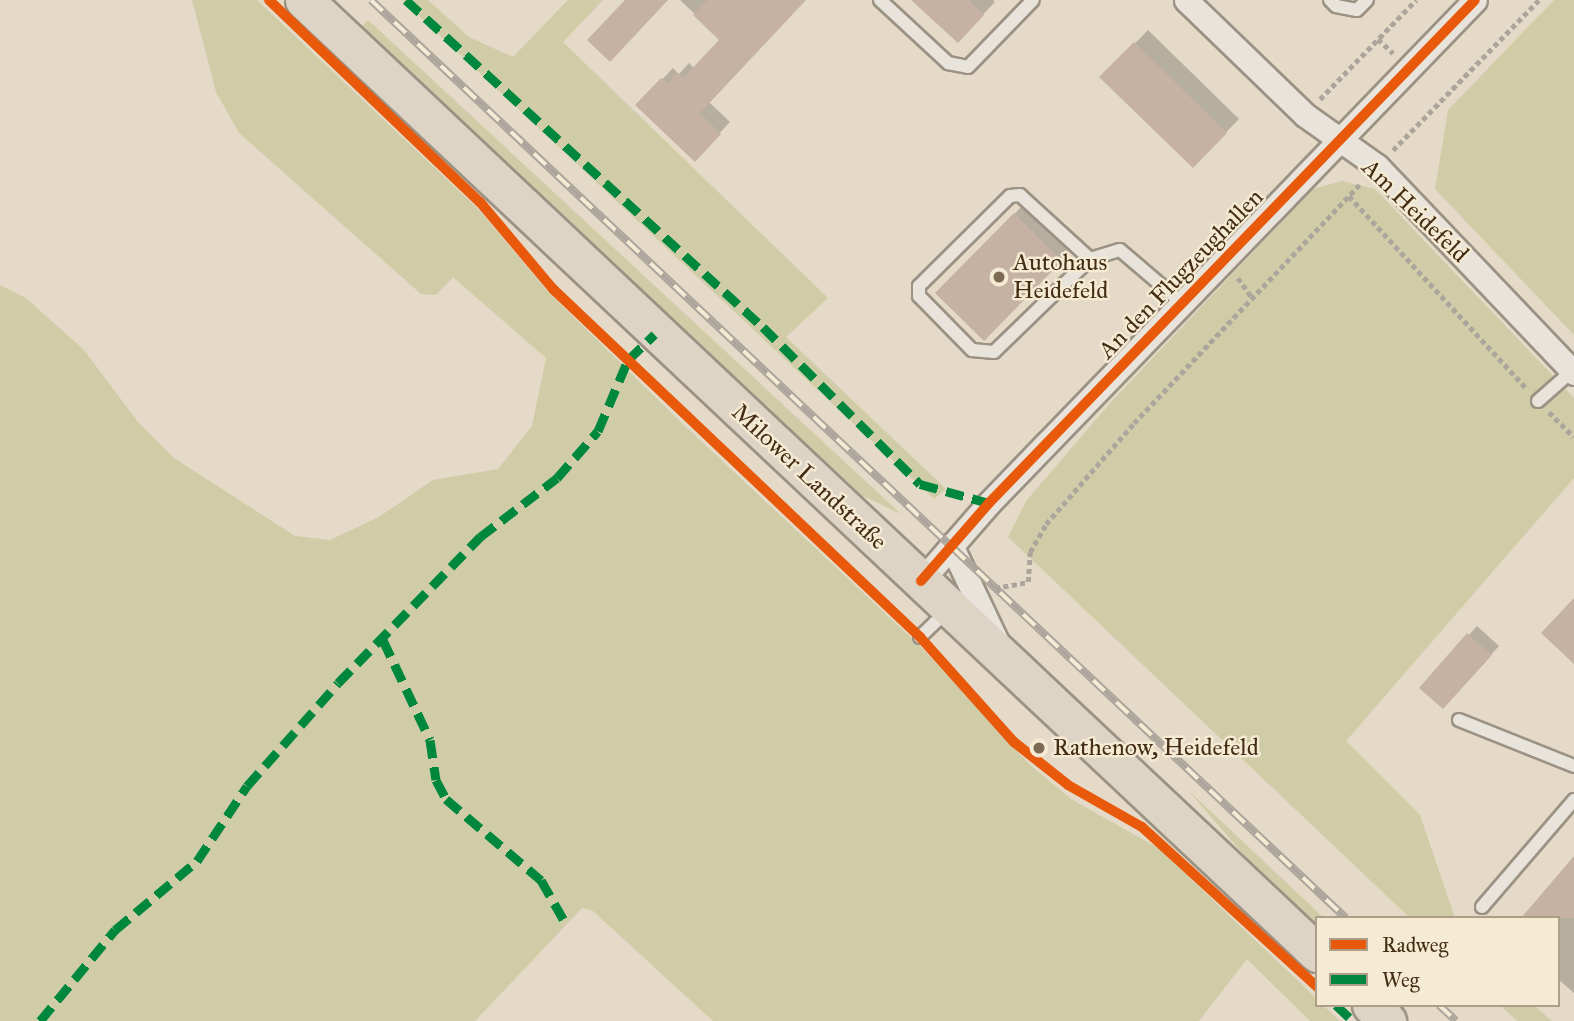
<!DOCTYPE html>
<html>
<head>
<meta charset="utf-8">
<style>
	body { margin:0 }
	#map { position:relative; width:1574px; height:1021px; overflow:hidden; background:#e4dac7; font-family:"IM FELL Great Primer",serif }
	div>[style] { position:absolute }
	.green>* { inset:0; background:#cfcca7 }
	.shadow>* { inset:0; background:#0003 }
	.building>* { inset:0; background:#c5b2a2 }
	.path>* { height:4.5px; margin-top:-2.25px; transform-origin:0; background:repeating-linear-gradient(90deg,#aba59c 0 5px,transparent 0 8.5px) }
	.roads { filter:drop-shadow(2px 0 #9b9284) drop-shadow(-2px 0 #9b9284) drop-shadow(0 2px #9b9284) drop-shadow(0 -2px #9b9284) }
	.lane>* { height:12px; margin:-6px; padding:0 6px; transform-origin:6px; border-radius:6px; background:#e9e4db }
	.street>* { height:23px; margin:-11.5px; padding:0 11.5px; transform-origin:11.5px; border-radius:11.5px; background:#e9e4db }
	.primary>* { height:37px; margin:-18.5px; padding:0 18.5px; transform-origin:18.5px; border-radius:18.5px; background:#ddd4c5 }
	.rail>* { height:8px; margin-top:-4px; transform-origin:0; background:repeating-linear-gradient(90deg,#f5ead3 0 16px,#aba59c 0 32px); box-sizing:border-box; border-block:2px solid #aba59c }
	.quiet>* { height:9px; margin-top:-4.5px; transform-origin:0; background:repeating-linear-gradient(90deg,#00873e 0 18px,transparent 0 27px) }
	.cycleway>* { height:10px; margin:-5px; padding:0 5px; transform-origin:5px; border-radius:5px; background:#e8590c }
	.dots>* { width:19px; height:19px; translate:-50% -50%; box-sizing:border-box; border:4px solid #f5ead3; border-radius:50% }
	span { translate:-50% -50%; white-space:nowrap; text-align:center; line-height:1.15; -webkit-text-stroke:5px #f5ead3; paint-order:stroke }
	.street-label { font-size:24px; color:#442d15 }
	.poi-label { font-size:24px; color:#442d15 }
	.left { translate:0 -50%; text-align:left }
	.legend { position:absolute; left:1315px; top:916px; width:245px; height:91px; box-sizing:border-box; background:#f5ead3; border:2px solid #ae9e87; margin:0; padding:9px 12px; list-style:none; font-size:21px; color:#442d15 }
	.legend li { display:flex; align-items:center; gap:14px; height:35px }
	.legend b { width:35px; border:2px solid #ae9e87 }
</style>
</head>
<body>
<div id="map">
	<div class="green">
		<i style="clip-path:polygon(192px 0,257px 0,478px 209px,549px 293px,687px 428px,922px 648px,1029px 764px,1071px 799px,1158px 848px,1317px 999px,1317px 1005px,1323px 1005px,1340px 1021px,1310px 1021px,1247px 959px,1199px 1021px,713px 1021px,593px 911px,582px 908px,475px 1021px,0 1021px,0 285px,26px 298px,84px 350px,138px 422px,174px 458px,295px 536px,330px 540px,379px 517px,433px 480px,498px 469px,532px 426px,546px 358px,453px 277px,436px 295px,421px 294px,239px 133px,216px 92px)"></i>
		<i style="clip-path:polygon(402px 0,428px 0,469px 37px,513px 57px,568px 0,603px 0,563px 42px,828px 298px,786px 337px,946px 489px,934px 499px)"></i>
		<i style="clip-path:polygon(1554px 0,1574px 0,1574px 335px,1435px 189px,1448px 110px)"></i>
		<i style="clip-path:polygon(368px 20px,901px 514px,861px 495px,358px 30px)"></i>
		<i style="clip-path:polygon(1342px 181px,1375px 189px,1574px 398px,1574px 478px,1346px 741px,1420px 815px,1455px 918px,1410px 918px,1008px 537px,1026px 501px,1112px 401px,1313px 189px)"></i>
		<i style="clip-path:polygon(1187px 789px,1324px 918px,1317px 918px,1317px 927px,1257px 870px)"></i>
		<i style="clip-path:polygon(1500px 1005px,1533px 1005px,1552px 1021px,1517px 1021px)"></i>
	</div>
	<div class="shadow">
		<i style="clip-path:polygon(680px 0,805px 0,709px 102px,730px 122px,695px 159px,638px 105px,673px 68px,679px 74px,689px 63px,695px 69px,722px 40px)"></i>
		<i style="clip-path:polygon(914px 0,993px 0,995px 2px,969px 29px)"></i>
		<i style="clip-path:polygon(1148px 30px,1239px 119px,1193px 166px,1102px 77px)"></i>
		<i style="clip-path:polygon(1027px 201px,1074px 247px,984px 338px,938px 293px)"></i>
		<i style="clip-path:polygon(1477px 626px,1499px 646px,1451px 698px,1469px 635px)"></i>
		<i style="clip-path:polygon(1574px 859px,1574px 993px,1558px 979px,1558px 918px)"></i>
	</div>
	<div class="building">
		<i style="clip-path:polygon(625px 0,668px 0,610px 62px,587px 40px)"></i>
		<i style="clip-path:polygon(707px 0,806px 0,700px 113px,721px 134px,695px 162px,635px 105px,661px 78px,668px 83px,677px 73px,683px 78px,719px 40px,693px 15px)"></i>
		<i style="clip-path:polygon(911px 0,969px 0,984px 15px,958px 43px)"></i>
		<i style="clip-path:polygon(1134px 42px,1227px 133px,1193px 168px,1099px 77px)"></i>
		<i style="clip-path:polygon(1014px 213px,1062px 261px,984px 341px,935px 293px)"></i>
		<i style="clip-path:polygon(1574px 598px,1574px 664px,1541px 633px)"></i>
		<i style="clip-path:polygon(1467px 633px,1492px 655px,1443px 709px,1419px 688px)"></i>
		<i style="clip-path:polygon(1574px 856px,1574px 918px,1521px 918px)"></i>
	</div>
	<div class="path">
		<i style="left:1378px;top:39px;width:21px;rotate:43deg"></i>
		<i style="left:1320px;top:99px;width:138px;rotate:-45.9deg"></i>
		<i style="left:1393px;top:150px;width:209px;rotate:-45.8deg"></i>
		<i style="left:1349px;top:196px;width:261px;rotate:47.3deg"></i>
		<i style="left:1238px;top:278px;width:24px;rotate:54deg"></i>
		<i style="left:1549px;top:412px;width:35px;rotate:45deg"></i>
		<i style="left:995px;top:588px;width:34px;rotate:-10deg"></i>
		<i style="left:1028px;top:582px;width:30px;rotate:-86deg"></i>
		<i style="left:1030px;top:552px;width:32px;rotate:-60deg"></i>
		<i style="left:1046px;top:524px;width:134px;rotate:-48.9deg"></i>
		<i style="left:1134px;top:423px;width:329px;rotate:-46.6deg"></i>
	</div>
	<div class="roads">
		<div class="lane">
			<i style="left:880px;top:0;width:93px;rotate:42.8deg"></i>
			<i style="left:948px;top:63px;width:20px;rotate:11deg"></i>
			<i style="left:968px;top:67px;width:93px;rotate:-45.9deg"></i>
			<i style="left:1330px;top:0;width:8px;rotate:45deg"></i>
			<i style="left:1336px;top:6px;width:21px;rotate:11deg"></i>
			<i style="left:1357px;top:10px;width:14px;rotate:-45deg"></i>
			<i style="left:1090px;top:259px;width:95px;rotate:-137.6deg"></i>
			<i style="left:1020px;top:195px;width:10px;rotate:174deg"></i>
			<i style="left:1010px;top:196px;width:128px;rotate:135.3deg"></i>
			<i style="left:919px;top:286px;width:10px;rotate:90deg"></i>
			<i style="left:919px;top:296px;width:76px;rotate:45.5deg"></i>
			<i style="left:972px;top:350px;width:22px;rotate:5deg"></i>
			<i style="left:994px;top:352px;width:134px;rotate:-44.1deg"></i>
			<i style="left:1090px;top:259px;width:31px;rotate:-17deg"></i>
			<i style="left:1120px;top:250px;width:82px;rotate:40.5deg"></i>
			<i style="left:1538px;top:401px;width:45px;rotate:-41.4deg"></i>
			<i style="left:920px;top:637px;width:39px;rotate:-44deg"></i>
			<i style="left:1459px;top:720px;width:124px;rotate:21.8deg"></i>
			<i style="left:1482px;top:907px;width:141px;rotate:-49.3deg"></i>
		</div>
		<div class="street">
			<i style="left:1186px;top:0;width:165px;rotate:44deg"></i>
			<i style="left:1305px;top:115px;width:88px;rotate:35.3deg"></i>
			<i style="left:1377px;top:166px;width:286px;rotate:46.4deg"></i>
			<i style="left:951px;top:545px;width:112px;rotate:64.6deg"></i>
			<i style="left:921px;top:581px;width:103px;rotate:-48.9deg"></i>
			<i style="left:989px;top:503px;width:699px;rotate:-45.98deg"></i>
		</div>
		<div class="primary">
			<i style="left:304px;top:0;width:1391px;rotate:43.25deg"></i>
			<i style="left:1371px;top:1005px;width:23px;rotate:45deg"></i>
		</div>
	</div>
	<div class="rail">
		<i style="left:371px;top:0;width:1339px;rotate:43.28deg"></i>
		<i style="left:1439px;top:1005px;width:23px;rotate:43deg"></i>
	</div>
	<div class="quiet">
		<i style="left:406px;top:0;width:484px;rotate:42.5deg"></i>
		<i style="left:763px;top:327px;width:222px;rotate:45deg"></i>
		<i style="left:920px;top:484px;width:72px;rotate:15.4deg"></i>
		<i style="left:383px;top:640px;width:110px;rotate:64.8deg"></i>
		<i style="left:430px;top:740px;width:40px;rotate:81.5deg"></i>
		<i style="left:436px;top:780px;width:21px;rotate:62deg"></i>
		<i style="left:446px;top:799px;width:125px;rotate:40.5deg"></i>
		<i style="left:541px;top:880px;width:51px;rotate:60.4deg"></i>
		<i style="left:1336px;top:1005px;width:23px;rotate:43deg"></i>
		<i style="left:40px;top:1021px;width:118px;rotate:-50.5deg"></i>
		<i style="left:115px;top:930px;width:107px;rotate:-40.1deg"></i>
		<i style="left:197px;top:861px;width:90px;rotate:-56.3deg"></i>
		<i style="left:247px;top:786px;width:137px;rotate:-48.5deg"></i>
		<i style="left:338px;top:683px;width:204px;rotate:-45.8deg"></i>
		<i style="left:480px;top:537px;width:97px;rotate:-37.5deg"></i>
		<i style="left:557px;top:478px;width:62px;rotate:-48.9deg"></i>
		<i style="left:598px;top:431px;width:77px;rotate:-67.1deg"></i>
		<i style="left:628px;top:360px;width:37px;rotate:-44deg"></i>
	</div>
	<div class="cycleway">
		<i style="left:269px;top:0;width:292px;rotate:43.8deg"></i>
		<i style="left:480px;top:202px;width:114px;rotate:50deg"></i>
		<i style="left:553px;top:289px;width:506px;rotate:43.48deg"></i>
		<i style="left:920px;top:637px;width:141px;rotate:48.2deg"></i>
		<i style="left:1014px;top:742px;width:69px;rotate:38.5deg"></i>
		<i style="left:1068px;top:785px;width:85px;rotate:29.6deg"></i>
		<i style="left:1142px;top:827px;width:237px;rotate:42.4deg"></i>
		<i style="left:921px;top:581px;width:103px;rotate:-48.9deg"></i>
		<i style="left:989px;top:503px;width:699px;rotate:-45.98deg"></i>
	</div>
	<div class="dots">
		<i style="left:999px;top:277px;background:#7c6a53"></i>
		<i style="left:1039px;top:748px;background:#7c6a53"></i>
	</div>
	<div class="street-label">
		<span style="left:1415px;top:211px;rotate:44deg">Am Heidefeld</span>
		<span style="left:1181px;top:274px;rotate:-46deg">An den Flugzeughallen</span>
		<span style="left:809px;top:477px;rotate:43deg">Milower Landstraße</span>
	</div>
	<div class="poi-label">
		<span class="left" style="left:1013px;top:277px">Autohaus<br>Heidefeld</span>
		<span class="left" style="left:1053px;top:748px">Rathenow, Heidefeld</span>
	</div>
	<ul class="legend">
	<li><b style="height:9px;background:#e8590c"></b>Radweg</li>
	<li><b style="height:9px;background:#00873e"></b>Weg</li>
	</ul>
</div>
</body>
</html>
